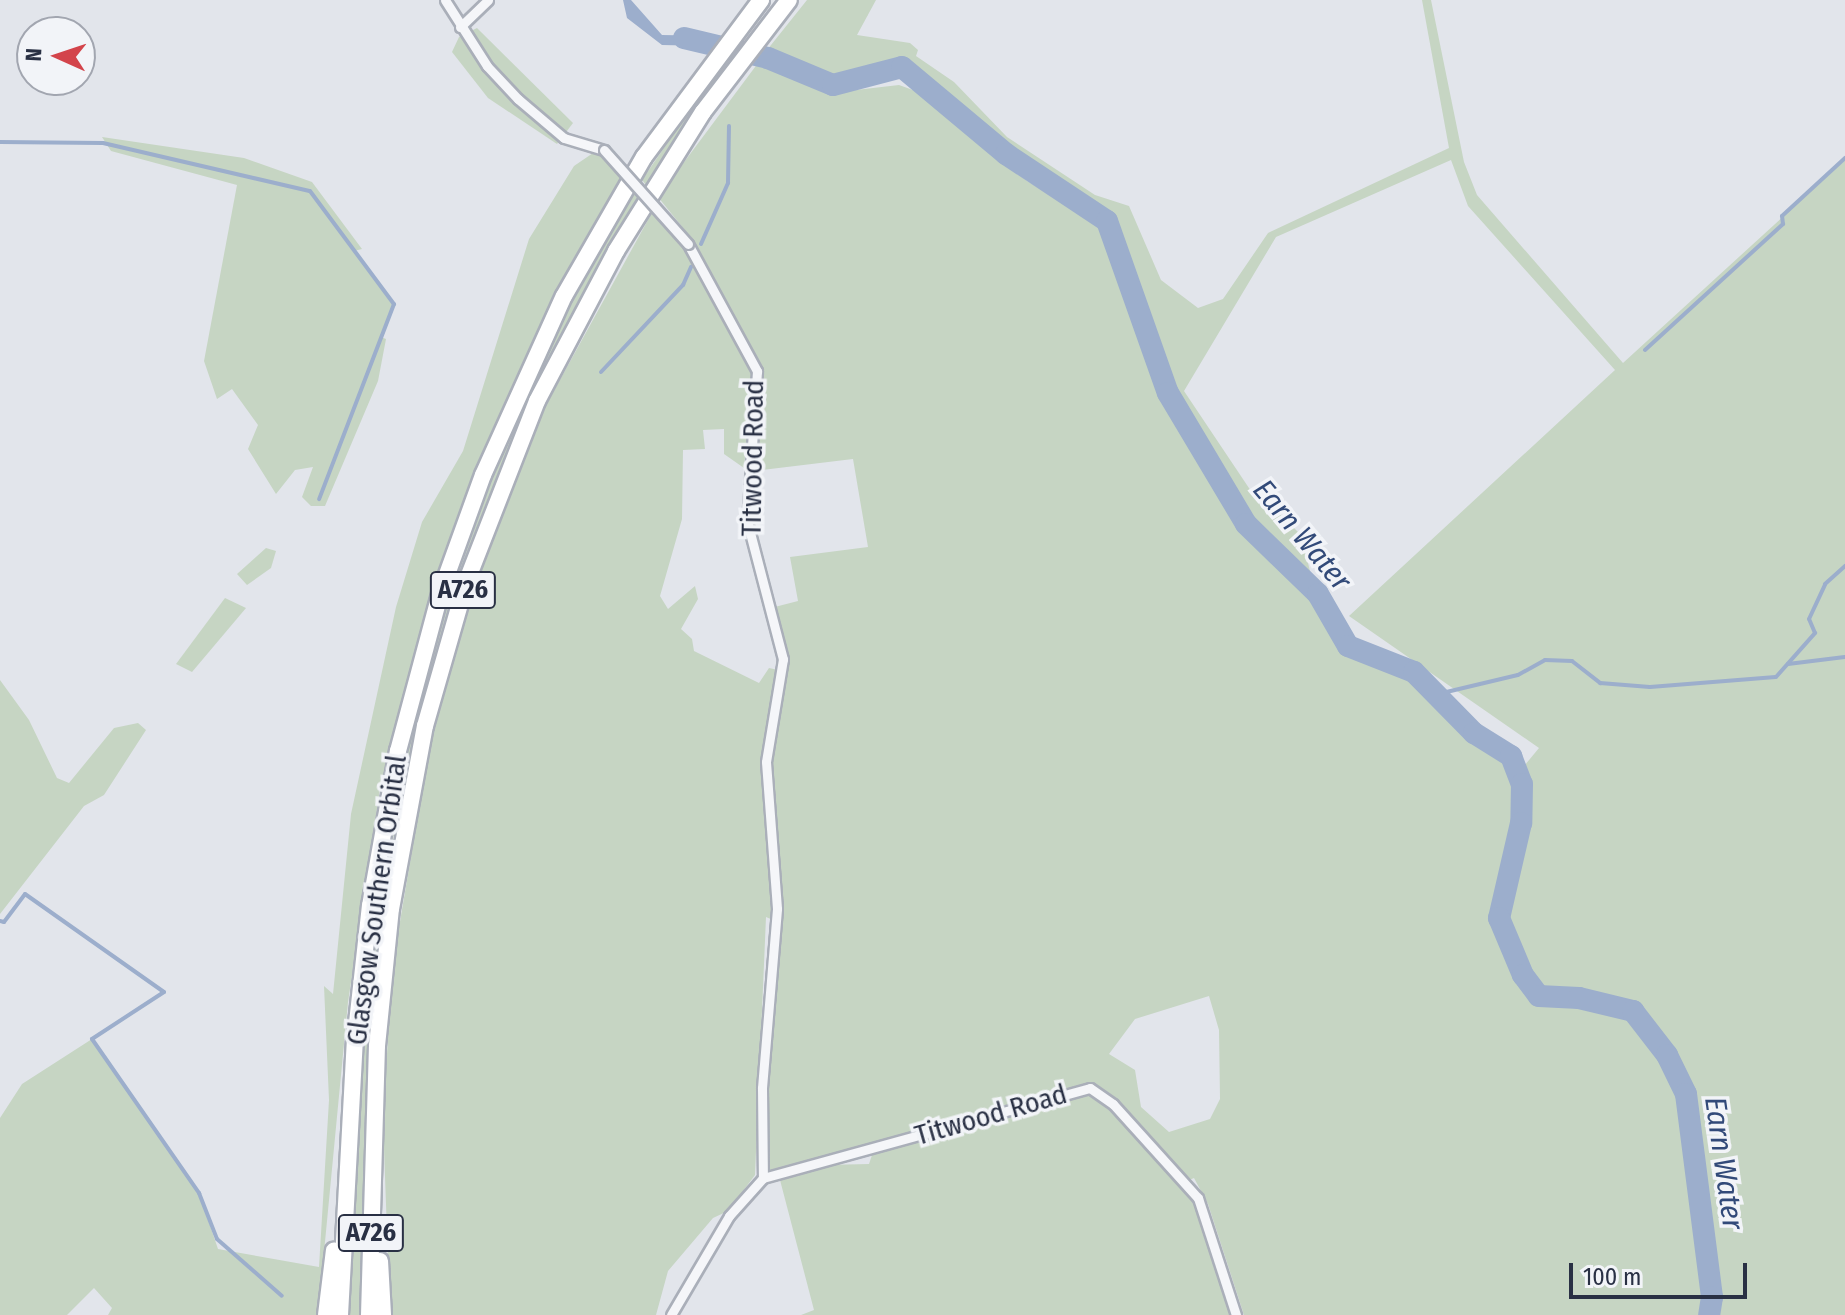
<!DOCTYPE html>
<html>
<head>
<meta charset="utf-8">
<style>
	body { margin:0 }
	#map { position:relative; width:1845px; height:1315px; overflow:hidden; background:#e2e5eb; font-family:"Fira Sans Condensed",sans-serif }
	div>[style] { position:absolute }
	.green>* { inset:0; background:#c6d5c3 }
	.water>* { inset:0; background:#9caecc }
	.stream>* { height:4px; margin:-2px; padding:0 2px; transform-origin:2px; border-radius:2px; background:#9caecc }
	.river>* { height:22px; margin:-11px; padding:0 11px; transform-origin:11px; border-radius:11px; background:#9caecc }
	.roads { filter:drop-shadow(2px 0 #aaafb9) drop-shadow(-2px 0 #aaafb9) drop-shadow(0 2px #aaafb9) drop-shadow(0 -2px #aaafb9) }
	.street>* { height:9px; margin:-4.5px; padding:0 4.5px; transform-origin:4.5px; border-radius:4.5px; background:#f5f6f9 }
	.highway>* { height:16px; margin:-8px; padding:0 8px; transform-origin:8px; border-radius:8px; background:#fff }
	.bridges { filter:drop-shadow(2px 0 #aaafb9) drop-shadow(-2px 0 #aaafb9) drop-shadow(0 2px #aaafb9) drop-shadow(0 -2px #aaafb9) }
	.street-bridge>* { height:9px; margin:-4.5px; padding:0 4.5px; transform-origin:4.5px; border-radius:4.5px; background:#f5f6f9 }
	span { translate:-50% -50%; white-space:nowrap; text-align:center; line-height:1.15; -webkit-text-stroke:7px #f2f4f8; paint-order:stroke }
	.shield-label span { padding:2px 6px; background:#f2f4f8; border:2px solid; border-radius:6px; -webkit-text-stroke-width:0 }
	.shield-label { font-size:26px; color:#293044; font-weight:700 }
	.street-label { font-size:28px; color:#293044 }
	.water-label { font-size:30px; color:#324a79; font-style:italic }
	.north { position:absolute; left:16px; top:16px; width:80px; height:80px; box-sizing:border-box; background:#f2f4f8; border:2px solid #a2a6b0; border-radius:50%; rotate:273deg; font-size:22px; font-weight:700; line-height:32px; text-align:center; color:#293044 }
	.north::after { content:''; display:block; margin:auto; width:28px; height:36px; background:#d3444b; clip-path:polygon(50% 0,100% 100%,50% 72%,0 100%) }
	.scale { position:absolute; left:1569px; top:1263px; width:178px; height:36px; box-sizing:border-box; border:4px solid #293044; border-top:0; padding-left:10px; font-size:24px; line-height:28px; white-space:nowrap; color:#293044; -webkit-text-stroke:6px #f2f4f8; paint-order:stroke }
</style>
</head>
<body>
<div id="map">
	<div class="green">
		<i style="clip-path:polygon(evenodd,807px 0,876px 0,857px 35px,910px 43px,918px 50px,916px 56px,954px 82px,1007px 137px,1095px 195px,1129px 206px,1161px 280px,1198px 308px,1223px 299px,1268px 233px,1449px 148px,1422px 0,1431px 0,1464px 162px,1477px 195px,1623px 363px,1845px 160px,1845px 1315px,1244px 1315px,1208px 1204px,1194px 1178px,1180px 1184px,1194px 1204px,1232px 1315px,801px 1315px,814px 1310px,780px 1180px,825px 1165px,869px 1164px,873px 1152px,1092px 1090px,1095px 1083px,770px 1170px,764px 1138px,780px 923px,766px 917px,755px 1175px,728px 1211px,713px 1218px,668px 1271px,656px 1315px,390px 1315px,383px 1121px,392px 969px,433px 726px,487px 550px,545px 407px,654px 209px,676px 235px,753px 372px,744px 468px,724px 454px,724px 429px,703px 430px,705px 449px,683px 450px,682px 519px,660px 596px,668px 609px,695px 586px,698px 599px,681px 629px,692px 639px,694px 651px,759px 683px,769px 668px,783px 671px,767px 609px,798px 601px,790px 557px,868px 547px,853px 459px,753px 471px,764px 379px,760px 363px,692px 239px,658px 197px,761px 59px,821px 87px,847px 91px,899px 85px,924px 94px,1027px 181px,1105px 228px,1115px 244px,1121px 245px,1102px 214px,1007px 151px,954px 100px,900px 64px,835px 80px,767px 50px,807px 0,1451px 160px,1468px 206px,1615px 370px,1349px 616px,1539px 748px,1515px 777px,1507px 764px,1472px 738px,1422px 685px,1343px 648px,1318px 603px,1301px 535px,1272px 506px,1261px 506px,1184px 391px,1276px 237px,1451px 160px,807px 0,1209px 996px,1219px 1030px,1220px 1099px,1210px 1119px,1169px 1132px,1141px 1107px,1135px 1070px,1109px 1054px,1135px 1019px,1209px 996px)"></i>
		<i style="clip-path:polygon(477px 28px,573px 123px,557px 144px,488px 98px,452px 52px,459px 37px)"></i>
		<i style="clip-path:polygon(720px 66px,725px 70px,646px 185px,642px 180px)"></i>
		<i style="clip-path:polygon(102px 137px,244px 158px,312px 182px,362px 249px,354px 251px,394px 304px,381px 337px,386px 339px,378px 381px,325px 506px,311px 506px,302px 497px,313px 467px,295px 470px,276px 494px,248px 449px,258px 425px,232px 389px,217px 399px,204px 361px,237px 185px,111px 151px)"></i>
		<i style="clip-path:polygon(596px 151px,625px 179px,572px 261px,449px 540px,380px 789px,348px 1002px,318px 1315px,108px 1315px,112px 1308px,94px 1288px,67px 1315px,0 1315px,0 1118px,22px 1084px,92px 1039px,199px 1193px,218px 1249px,319px 1267px,329px 1100px,324px 986px,333px 994px,351px 814px,396px 607px,422px 522px,463px 451px,529px 239px,574px 166px)"></i>
		<i style="clip-path:polygon(636px 190px,641px 195px,554px 347px,519px 423px,456px 586px,424px 694px,392px 844px,378px 946px,370px 1034px,360px 1315px,349px 1315px,359px 1089px,374px 930px,403px 760px,431px 650px,513px 421px,562px 320px)"></i>
		<i style="clip-path:polygon(266px 548px,276px 551px,271px 568px,247px 585px,237px 574px)"></i>
		<i style="clip-path:polygon(225px 598px,246px 608px,192px 672px,176px 664px)"></i>
		<i style="clip-path:polygon(0 680px,29px 720px,57px 778px,69px 783px,114px 728px,138px 723px,146px 730px,104px 795px,84px 806px,0 914px)"></i>
	</div>
	<div class="water">
		<i style="clip-path:polygon(623px 0,631px 0,662px 35px,717px 36px,709px 46px,662px 45px,627px 18px)"></i>
	</div>
	<div class="stream">
		<i style="left:0;top:142px;width:103px;rotate:0.6deg"></i>
		<i style="left:103px;top:143px;width:212px;rotate:13.1deg"></i>
		<i style="left:310px;top:191px;width:141px;rotate:53.4deg"></i>
		<i style="left:394px;top:304px;width:209px;rotate:111deg"></i>
		<i style="left:701px;top:244px;width:67px;rotate:-66.1deg"></i>
		<i style="left:728px;top:183px;width:57px;rotate:-89deg"></i>
		<i style="left:1645px;top:350px;width:187px;rotate:-42.4deg"></i>
		<i style="left:1783px;top:224px;width:8px;rotate:-97deg"></i>
		<i style="left:1782px;top:216px;width:86px;rotate:-42.6deg"></i>
		<i style="left:601px;top:372px;width:120px;rotate:-46.7deg"></i>
		<i style="left:683px;top:285px;width:20px;rotate:-66deg"></i>
		<i style="left:1788px;top:664px;width:57px;rotate:-7deg"></i>
		<i style="left:1438px;top:694px;width:82px;rotate:-13.4deg"></i>
		<i style="left:1518px;top:675px;width:31px;rotate:-29deg"></i>
		<i style="left:1545px;top:660px;width:27px;rotate:2deg"></i>
		<i style="left:1572px;top:661px;width:36px;rotate:38deg"></i>
		<i style="left:1600px;top:683px;width:50px;rotate:4.6deg"></i>
		<i style="left:1650px;top:687px;width:126px;rotate:-4.5deg"></i>
		<i style="left:1776px;top:677px;width:59px;rotate:-48.4deg"></i>
		<i style="left:1815px;top:633px;width:15px;rotate:-113deg"></i>
		<i style="left:1809px;top:619px;width:38px;rotate:-65deg"></i>
		<i style="left:1825px;top:584px;width:27px;rotate:-42deg"></i>
		<i style="left:0;top:921px;width:4px;rotate:14deg"></i>
		<i style="left:4px;top:922px;width:35px;rotate:-53deg"></i>
		<i style="left:25px;top:894px;width:170px;rotate:35.2deg"></i>
		<i style="left:164px;top:992px;width:86px;rotate:146.9deg"></i>
		<i style="left:92px;top:1039px;width:188px;rotate:55.2deg"></i>
		<i style="left:199px;top:1193px;width:49px;rotate:68.6deg"></i>
		<i style="left:217px;top:1239px;width:86px;rotate:41.2deg"></i>
	</div>
	<div class="river">
		<i style="left:684px;top:38px;width:86px;rotate:13.4deg"></i>
		<i style="left:768px;top:58px;width:70px;rotate:22.6deg"></i>
		<i style="left:833px;top:85px;width:71px;rotate:-14.6deg"></i>
		<i style="left:902px;top:67px;width:136px;rotate:39.9deg"></i>
		<i style="left:1006px;top:154px;width:121px;rotate:33.6deg"></i>
		<i style="left:1107px;top:221px;width:182px;rotate:70.5deg"></i>
		<i style="left:1168px;top:393px;width:152px;rotate:59.2deg"></i>
		<i style="left:1246px;top:524px;width:100px;rotate:44.2deg"></i>
		<i style="left:1318px;top:594px;width:60px;rotate:60deg"></i>
		<i style="left:1348px;top:646px;width:71px;rotate:21.5deg"></i>
		<i style="left:1414px;top:672px;width:86px;rotate:45.5deg"></i>
		<i style="left:1474px;top:733px;width:44px;rotate:31.9deg"></i>
		<i style="left:1511px;top:756px;width:30px;rotate:69deg"></i>
		<i style="left:1522px;top:784px;width:39px;rotate:91deg"></i>
		<i style="left:1521px;top:823px;width:98px;rotate:103deg"></i>
		<i style="left:1499px;top:918px;width:62px;rotate:67.2deg"></i>
		<i style="left:1523px;top:975px;width:26px;rotate:53deg"></i>
		<i style="left:1539px;top:996px;width:40px;rotate:2.9deg"></i>
		<i style="left:1579px;top:998px;width:56px;rotate:13.5deg"></i>
		<i style="left:1633px;top:1011px;width:56px;rotate:52.3deg"></i>
		<i style="left:1667px;top:1055px;width:43px;rotate:64deg"></i>
		<i style="left:1686px;top:1094px;width:205px;rotate:82.7deg"></i>
		<i style="left:1712px;top:1297px;width:18px;rotate:99deg"></i>
	</div>
	<div class="roads">
		<div class="street">
			<i style="left:445px;top:0;width:78px;rotate:57.5deg"></i>
			<i style="left:487px;top:66px;width:45px;rotate:46.8deg"></i>
			<i style="left:518px;top:99px;width:60px;rotate:40.3deg"></i>
			<i style="left:564px;top:138px;width:42px;rotate:16.7deg"></i>
			<i style="left:460px;top:27px;width:39px;rotate:-44deg"></i>
			<i style="left:688px;top:244px;width:145px;rotate:61.5deg"></i>
			<i style="left:757px;top:371px;width:150px;rotate:93.8deg"></i>
			<i style="left:747px;top:521px;width:143px;rotate:75.4deg"></i>
			<i style="left:783px;top:659px;width:104px;rotate:99.4deg"></i>
			<i style="left:766px;top:762px;width:147px;rotate:85.7deg"></i>
			<i style="left:777px;top:909px;width:180px;rotate:94.8deg"></i>
			<i style="left:762px;top:1088px;width:90px;rotate:89.4deg"></i>
			<i style="left:671px;top:1315px;width:115px;rotate:-59.6deg"></i>
			<i style="left:729px;top:1216px;width:51px;rotate:-48.2deg"></i>
			<i style="left:763px;top:1178px;width:339px;rotate:-15.4deg"></i>
			<i style="left:1090px;top:1088px;width:28px;rotate:35deg"></i>
			<i style="left:1113px;top:1104px;width:127px;rotate:47.9deg"></i>
			<i style="left:1198px;top:1198px;width:123px;rotate:72deg"></i>
		</div>
		<div class="highway">
			<i style="left:380px;top:1261px;width:54px;rotate:86.8deg"></i>
			<i style="left:326px;top:1315px;width:65px;rotate:-83deg"></i>
			<i style="left:340px;top:1315px;width:274px;rotate:-86.9deg"></i>
			<i style="left:355px;top:1041px;width:136px;rotate:-83.7deg"></i>
			<i style="left:370px;top:906px;width:158px;rotate:-79.8deg"></i>
			<i style="left:398px;top:751px;width:166px;rotate:-75deg"></i>
			<i style="left:441px;top:591px;width:123px;rotate:-70.1deg"></i>
			<i style="left:483px;top:475px;width:196px;rotate:-65.7deg"></i>
			<i style="left:564px;top:296px;width:160px;rotate:-60.1deg"></i>
			<i style="left:644px;top:157px;width:196px;rotate:-53.3deg"></i>
			<i style="left:369px;top:1315px;width:269px;rotate:-88.3deg"></i>
			<i style="left:377px;top:1046px;width:138px;rotate:-84.2deg"></i>
			<i style="left:391px;top:909px;width:186px;rotate:-79.5deg"></i>
			<i style="left:425px;top:726px;width:149px;rotate:-74deg"></i>
			<i style="left:466px;top:583px;width:195px;rotate:-68.7deg"></i>
			<i style="left:537px;top:401px;width:170px;rotate:-62.2deg"></i>
			<i style="left:616px;top:251px;width:164px;rotate:-58deg"></i>
			<i style="left:703px;top:112px;width:141px;rotate:-52.5deg"></i>
		</div>
	</div>
	<div class="bridges">
		<div class="street-bridge">
			<i style="left:604px;top:150px;width:126px;rotate:48.2deg"></i>
		</div>
	</div>
	<div class="shield-label">
		<span style="left:463px;top:590px">A726</span>
		<span style="left:371px;top:1233px">A726</span>
	</div>
	<div class="street-label">
		<span style="left:753px;top:458px;rotate:-89deg">Titwood Road</span>
		<span style="left:377px;top:900px;rotate:-82deg">Glasgow Southern Orbital</span>
		<span style="left:991px;top:1115px;rotate:-16deg">Titwood Road</span>
	</div>
	<div class="water-label">
		<span style="left:1302px;top:535px;rotate:50deg">Earn Water</span>
		<span style="left:1724px;top:1163px;rotate:82deg">Earn Water</span>
	</div>
	<div class="north">N</div>
	<div class="scale">100 m</div>
</div>
</body>
</html>
